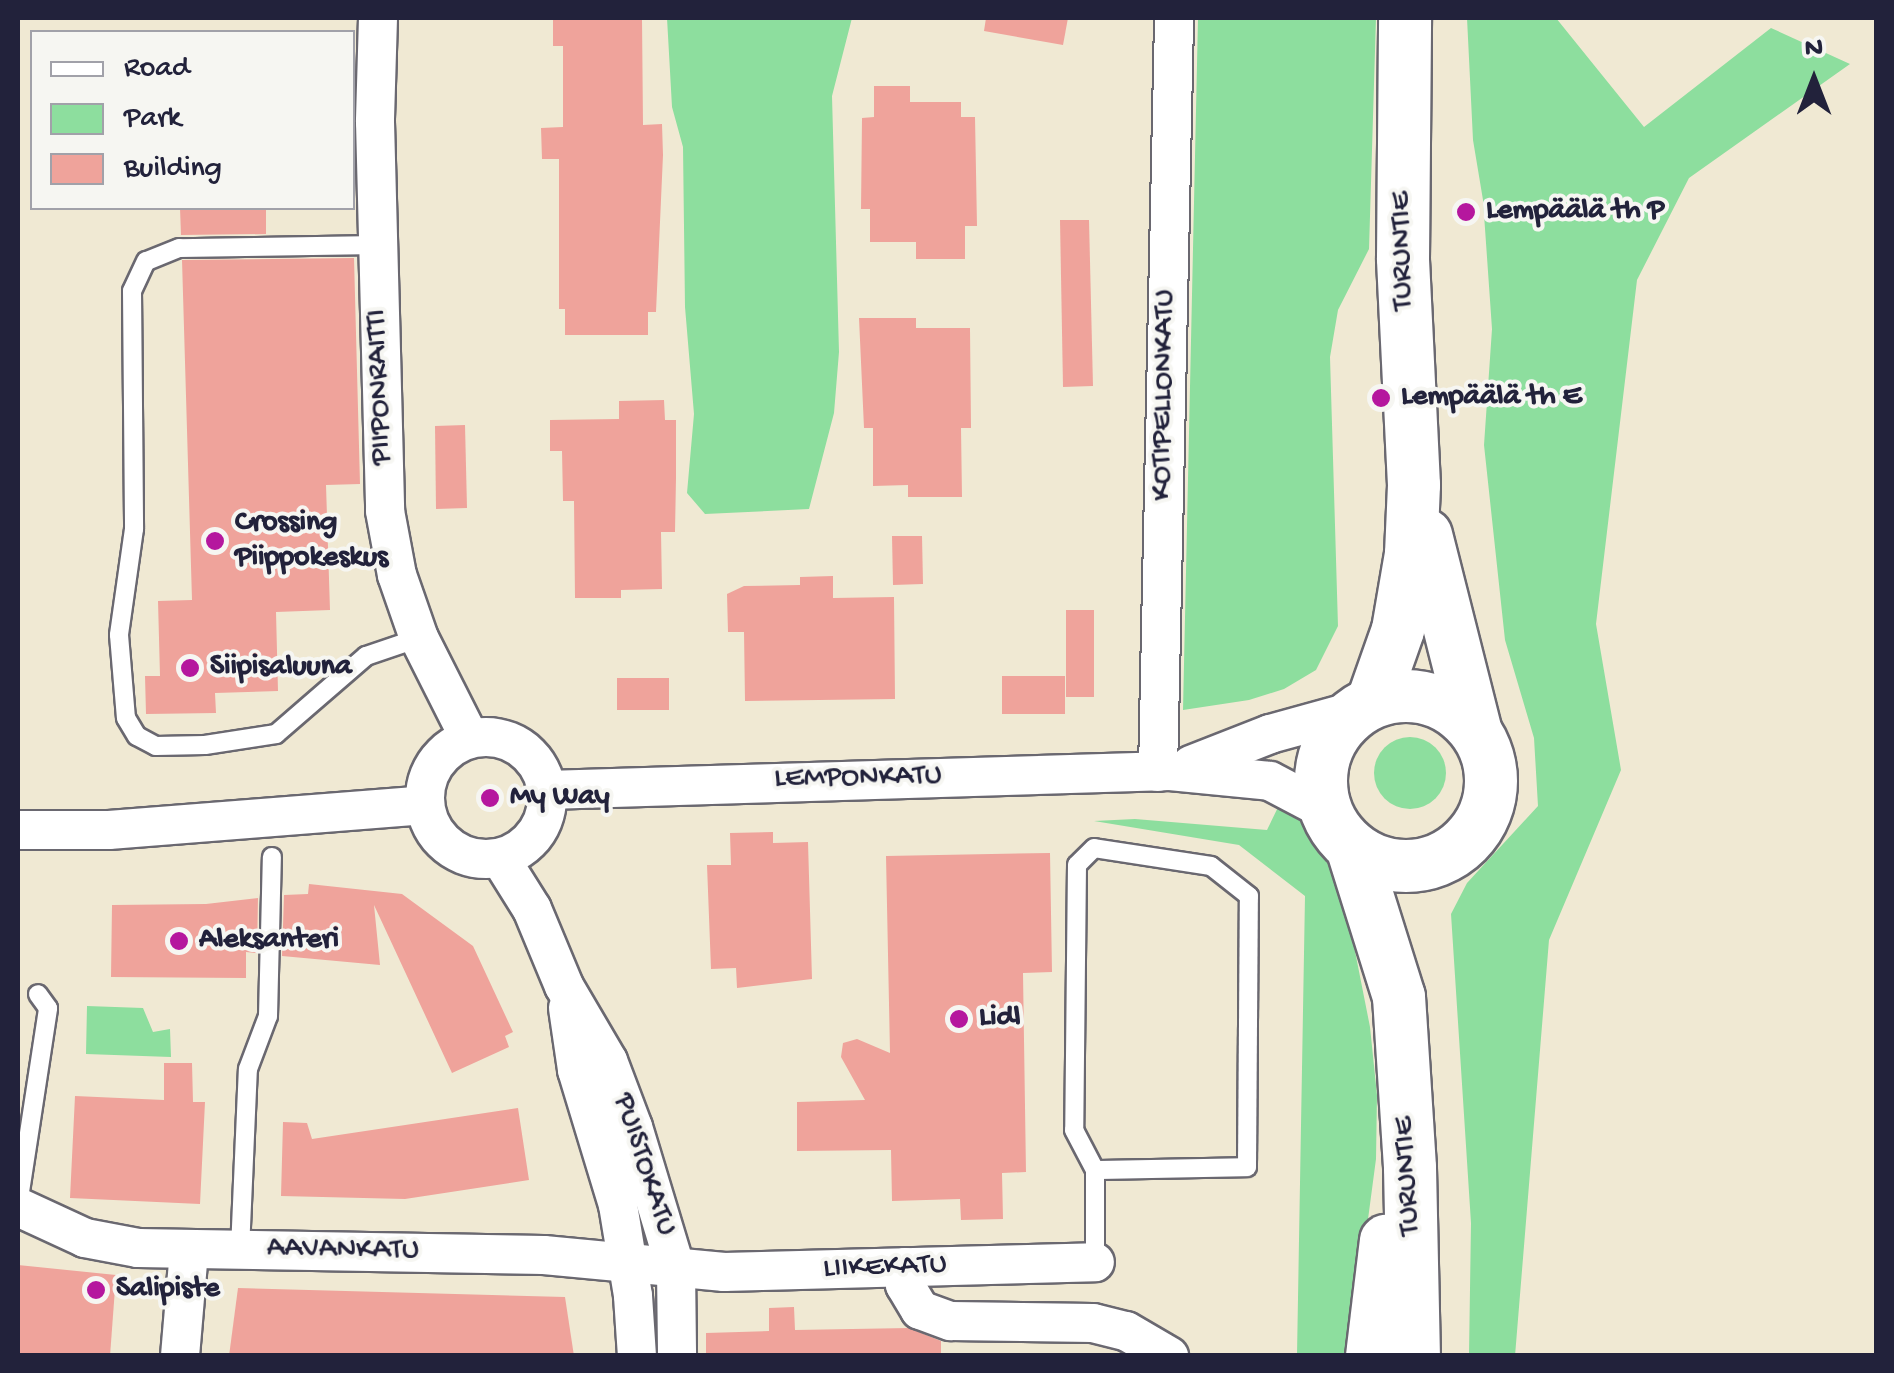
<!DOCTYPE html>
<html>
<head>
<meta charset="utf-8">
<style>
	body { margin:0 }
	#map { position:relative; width:1894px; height:1373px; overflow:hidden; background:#f0e9d3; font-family:"Gochi Hand",sans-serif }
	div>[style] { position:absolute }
	.green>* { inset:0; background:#8dde9e }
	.round { border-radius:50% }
	.building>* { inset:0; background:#efa39b }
	.roads { filter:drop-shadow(2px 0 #6a6870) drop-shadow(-2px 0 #6a6870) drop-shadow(0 2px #6a6870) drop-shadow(0 -2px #6a6870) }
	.lane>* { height:18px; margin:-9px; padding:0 9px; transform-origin:9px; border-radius:9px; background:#fff }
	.street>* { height:38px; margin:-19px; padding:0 19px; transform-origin:19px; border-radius:19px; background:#fff }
	.street>.ring { margin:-19px; padding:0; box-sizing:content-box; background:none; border:38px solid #fff; border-radius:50% }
	.secondary>* { height:52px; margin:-26px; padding:0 26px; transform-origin:26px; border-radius:26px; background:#fff }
	.secondary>.ring { margin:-26px; padding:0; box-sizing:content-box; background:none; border:52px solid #fff; border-radius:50% }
	.dots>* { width:28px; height:28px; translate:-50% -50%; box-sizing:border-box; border:5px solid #f6f6f2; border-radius:50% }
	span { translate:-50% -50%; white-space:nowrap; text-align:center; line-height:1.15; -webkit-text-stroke:8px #f6f6f2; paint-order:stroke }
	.poi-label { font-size:30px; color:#22223b; font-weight:700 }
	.left { translate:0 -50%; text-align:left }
	.street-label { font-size:30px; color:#22223b }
	.frame { position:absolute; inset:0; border:20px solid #22223b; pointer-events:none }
	.legend { position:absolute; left:30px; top:30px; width:325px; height:180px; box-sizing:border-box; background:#f6f6f2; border:2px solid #a1a1a9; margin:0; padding:12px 18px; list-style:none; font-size:30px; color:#22223b }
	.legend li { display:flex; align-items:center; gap:20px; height:50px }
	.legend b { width:50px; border:2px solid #a1a1a9 }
	.north { position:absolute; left:1764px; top:30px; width:100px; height:100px; -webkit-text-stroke:8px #f6f6f2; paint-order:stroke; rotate:0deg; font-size:28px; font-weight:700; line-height:40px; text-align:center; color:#22223b }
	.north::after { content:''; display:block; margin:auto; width:35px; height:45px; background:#22223b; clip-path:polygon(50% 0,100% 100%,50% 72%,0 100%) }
</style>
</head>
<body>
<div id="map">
	<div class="green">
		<i style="clip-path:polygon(667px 18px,852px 18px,832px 96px,839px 352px,834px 413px,809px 509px,705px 514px,687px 493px,694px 414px,685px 307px,683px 147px,672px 107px)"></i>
		<i style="clip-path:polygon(1198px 18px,1376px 18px,1369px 249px,1338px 310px,1330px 357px,1338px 626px,1316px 670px,1284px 689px,1249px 700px,1183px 710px)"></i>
		<i style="clip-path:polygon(1467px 18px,1556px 18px,1644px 127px,1771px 28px,1850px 64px,1689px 178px,1637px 280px,1596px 624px,1621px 770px,1549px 940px,1515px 1356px,1469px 1355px,1471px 1223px,1451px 914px,1467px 883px,1538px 806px,1534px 738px,1505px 640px,1484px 445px,1492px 329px,1483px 200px,1473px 140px)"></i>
		<i class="round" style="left:1374px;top:737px;width:72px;height:72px"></i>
		<i style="clip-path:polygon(1283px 797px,1319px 827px,1336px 855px,1370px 1027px,1377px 1095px,1376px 1159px,1350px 1355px,1297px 1355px,1305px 896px,1239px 845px,1094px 821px,1135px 819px,1267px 830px)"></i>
		<i style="clip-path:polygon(87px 1006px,143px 1008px,153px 1032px,170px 1029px,171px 1057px,86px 1054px)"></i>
	</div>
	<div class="building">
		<i style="clip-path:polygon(553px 18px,642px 18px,643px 125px,662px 124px,663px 155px,656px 312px,648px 312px,648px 335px,565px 335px,565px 309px,559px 309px,559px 159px,542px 159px,541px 128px,563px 127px,563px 46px,553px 46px)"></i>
		<i style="clip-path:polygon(986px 18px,1068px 18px,1063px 45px,984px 31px)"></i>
		<i style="clip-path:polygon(874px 86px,910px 86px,910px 102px,961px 102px,961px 117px,975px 117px,977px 226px,965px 226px,965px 259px,916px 259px,916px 242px,870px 242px,870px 209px,861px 209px,862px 118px,874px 117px)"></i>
		<i style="clip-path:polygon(180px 208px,266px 208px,266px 234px,181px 235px)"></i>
		<i style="clip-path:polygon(1060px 220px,1089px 220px,1093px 386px,1063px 387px)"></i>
		<i style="clip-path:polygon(354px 258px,360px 484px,326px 485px,330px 610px,276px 612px,278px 691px,215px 693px,216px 713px,146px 714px,145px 676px,160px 676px,158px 601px,192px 600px,182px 260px)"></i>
		<i style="clip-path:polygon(859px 318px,916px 318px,916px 328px,970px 328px,971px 428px,961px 428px,962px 497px,908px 497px,908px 485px,873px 486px,873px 428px,864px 428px)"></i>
		<i style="clip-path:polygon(664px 400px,665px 420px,676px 420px,676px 478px,675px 532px,661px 532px,662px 589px,621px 590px,621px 598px,575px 598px,574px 501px,563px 501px,562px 451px,550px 451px,550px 420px,619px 419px,619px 401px)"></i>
		<i style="clip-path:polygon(465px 425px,467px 508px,436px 509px,435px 426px)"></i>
		<i style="clip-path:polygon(892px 536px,922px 536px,923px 584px,893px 585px)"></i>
		<i style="clip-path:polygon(833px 576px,833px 598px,894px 597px,895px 699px,745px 701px,744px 632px,728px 632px,727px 594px,744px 586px,800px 585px,800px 577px)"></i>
		<i style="clip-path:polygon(1066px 610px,1094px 610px,1094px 697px,1066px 697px)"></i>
		<i style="clip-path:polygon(1002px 676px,1065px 676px,1065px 714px,1002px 714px)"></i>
		<i style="clip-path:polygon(617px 678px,669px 678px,669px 710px,617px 710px)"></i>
		<i style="clip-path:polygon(773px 832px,773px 843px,808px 842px,812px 979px,737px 988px,736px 968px,711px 969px,707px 865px,731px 865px,730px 833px)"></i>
		<i style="clip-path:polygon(1050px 853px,1052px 972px,1023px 973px,1026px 1172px,1002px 1173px,1003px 1219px,961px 1220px,960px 1199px,892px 1201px,891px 1150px,797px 1151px,797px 1102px,865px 1100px,841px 1057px,843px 1043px,857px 1039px,890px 1053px,886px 856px)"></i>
		<i style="clip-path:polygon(309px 884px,402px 894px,473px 946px,513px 1032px,505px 1036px,509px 1047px,452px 1073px,374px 905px,380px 965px,282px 956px,284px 895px,308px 894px)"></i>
		<i style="clip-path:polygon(258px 898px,257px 953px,246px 952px,246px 978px,111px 977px,112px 905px,206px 904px)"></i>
		<i style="clip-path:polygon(164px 1063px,192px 1063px,193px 1102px,205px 1102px,200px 1204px,70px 1198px,75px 1096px,164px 1100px)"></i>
		<i style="clip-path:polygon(518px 1108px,529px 1180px,405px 1199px,281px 1196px,283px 1122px,307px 1123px,312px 1139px)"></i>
		<i style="clip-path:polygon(18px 1265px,116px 1275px,110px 1356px,18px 1356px)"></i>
		<i style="clip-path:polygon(238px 1288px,565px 1297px,574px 1356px,229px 1356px)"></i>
		<i style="clip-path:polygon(794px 1307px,795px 1330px,909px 1328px,941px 1341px,941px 1356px,706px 1356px,706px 1333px,769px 1331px,769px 1308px)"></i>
	</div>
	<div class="roads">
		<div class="lane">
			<i style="left:378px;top:245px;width:199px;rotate:179.1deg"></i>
			<i style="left:179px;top:248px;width:35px;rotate:158deg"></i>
			<i style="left:146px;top:261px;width:33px;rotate:115deg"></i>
			<i style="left:132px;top:291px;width:238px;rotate:89.5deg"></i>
			<i style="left:134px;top:529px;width:107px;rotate:98.1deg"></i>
			<i style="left:119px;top:635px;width:83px;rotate:85.2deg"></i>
			<i style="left:126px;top:718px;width:21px;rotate:59deg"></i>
			<i style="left:137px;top:736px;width:21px;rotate:28deg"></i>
			<i style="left:156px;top:746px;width:49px;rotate:-1.2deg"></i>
			<i style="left:205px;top:745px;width:72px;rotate:-8.8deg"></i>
			<i style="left:276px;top:734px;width:119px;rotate:-40.9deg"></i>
			<i style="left:366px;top:656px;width:56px;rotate:-18.8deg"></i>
			<i style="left:1095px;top:1170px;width:152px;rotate:-1.1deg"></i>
			<i style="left:1247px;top:1167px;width:271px;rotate:-89.6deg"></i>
			<i style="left:1249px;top:896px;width:48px;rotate:-141.7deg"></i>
			<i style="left:1211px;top:866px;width:118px;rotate:-171.3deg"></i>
			<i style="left:1094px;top:848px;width:24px;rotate:135deg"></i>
			<i style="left:1077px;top:865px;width:265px;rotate:90.6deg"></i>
			<i style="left:1074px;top:1130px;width:45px;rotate:62.3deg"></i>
			<i style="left:1095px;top:1170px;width:92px;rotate:90deg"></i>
			<i style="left:18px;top:1205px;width:199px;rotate:-81.3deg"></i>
			<i style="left:48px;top:1008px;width:17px;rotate:-126deg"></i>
			<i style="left:240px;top:1250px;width:181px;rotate:-87.5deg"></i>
			<i style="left:248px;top:1069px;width:57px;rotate:-69.3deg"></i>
			<i style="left:268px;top:1016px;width:159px;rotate:-88.6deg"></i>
		</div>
		<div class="street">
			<i style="left:378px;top:18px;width:104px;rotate:91.7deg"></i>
			<i style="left:375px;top:122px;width:389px;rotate:88.5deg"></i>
			<i style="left:385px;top:511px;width:65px;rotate:79.4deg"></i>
			<i style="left:397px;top:575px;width:67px;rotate:70.8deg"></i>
			<i style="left:419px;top:638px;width:113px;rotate:63.2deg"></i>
			<i class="ring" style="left:425px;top:737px;width:84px;height:84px"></i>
			<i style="left:1191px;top:765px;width:85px;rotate:-21.4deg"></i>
			<i style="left:1270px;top:734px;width:90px;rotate:-15.4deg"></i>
			<i style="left:1158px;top:772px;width:754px;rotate:-88.78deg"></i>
			<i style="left:547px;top:790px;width:623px;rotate:-1.75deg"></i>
			<i style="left:1170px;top:771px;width:100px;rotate:5.7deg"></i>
			<i style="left:1270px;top:781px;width:62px;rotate:27.8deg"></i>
			<i style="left:18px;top:830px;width:91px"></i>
			<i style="left:109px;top:830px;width:317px;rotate:-4.5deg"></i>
			<i style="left:500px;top:858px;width:60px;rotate:57.9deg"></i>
			<i style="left:532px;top:909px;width:83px;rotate:67.4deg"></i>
			<i style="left:564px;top:986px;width:87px;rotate:59.6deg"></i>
			<i style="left:608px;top:1061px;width:71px;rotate:69.3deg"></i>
			<i style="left:633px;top:1127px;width:148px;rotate:73.2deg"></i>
			<i style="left:676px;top:1269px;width:87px;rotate:89.3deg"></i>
			<i style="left:568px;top:1008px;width:63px;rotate:81.7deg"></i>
			<i style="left:577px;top:1070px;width:141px;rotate:73.1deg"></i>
			<i style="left:618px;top:1205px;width:92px;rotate:80.6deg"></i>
			<i style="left:633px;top:1296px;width:60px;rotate:86.2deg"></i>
			<i style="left:18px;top:1207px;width:74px;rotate:24.8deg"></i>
			<i style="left:85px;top:1238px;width:54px;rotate:10.7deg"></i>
			<i style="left:138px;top:1248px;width:406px;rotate:1deg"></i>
			<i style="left:544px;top:1255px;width:181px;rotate:5.4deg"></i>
			<i style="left:724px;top:1272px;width:371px;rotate:-1.5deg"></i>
			<i style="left:905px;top:1267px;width:18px;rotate:90deg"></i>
			<i style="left:905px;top:1285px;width:29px;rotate:59deg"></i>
			<i style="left:920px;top:1310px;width:33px;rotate:20deg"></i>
			<i style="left:951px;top:1321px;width:142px;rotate:0.8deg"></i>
			<i style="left:1093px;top:1323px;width:34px;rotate:14deg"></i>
			<i style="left:1126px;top:1331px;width:50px;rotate:30.2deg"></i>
			<i style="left:180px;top:1356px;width:105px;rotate:-85.1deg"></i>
		</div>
		<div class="secondary">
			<i style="left:1426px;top:535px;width:200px;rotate:75.8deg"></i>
			<i class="ring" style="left:1321px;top:696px;width:118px;height:118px"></i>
			<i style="left:1373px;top:701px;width:75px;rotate:-70.6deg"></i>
			<i style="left:1398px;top:630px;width:77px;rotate:-80.3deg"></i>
			<i style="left:1411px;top:554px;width:69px;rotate:-87.5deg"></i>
			<i style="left:1414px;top:485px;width:227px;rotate:-92.8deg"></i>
			<i style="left:1403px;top:258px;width:240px;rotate:-89.5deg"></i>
			<i style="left:1352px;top:847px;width:157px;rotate:72.6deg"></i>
			<i style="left:1399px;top:997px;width:171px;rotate:86.3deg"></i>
			<i style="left:1410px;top:1168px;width:188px;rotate:88.8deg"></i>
			<i style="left:1372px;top:1356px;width:116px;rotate:-83.1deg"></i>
		</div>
	</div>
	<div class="dots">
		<i style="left:1466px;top:212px;background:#b5179e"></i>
		<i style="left:1381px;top:398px;background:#b5179e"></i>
		<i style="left:215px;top:541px;background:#b5179e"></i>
		<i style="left:190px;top:668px;background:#b5179e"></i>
		<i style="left:490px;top:798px;background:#b5179e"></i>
		<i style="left:179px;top:941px;background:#b5179e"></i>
		<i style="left:959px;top:1019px;background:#b5179e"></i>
		<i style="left:96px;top:1290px;background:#b5179e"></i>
	</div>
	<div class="poi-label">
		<span class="left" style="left:1486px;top:212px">Lempäälä th P</span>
		<span class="left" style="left:1401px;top:398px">Lempäälä th E</span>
		<span class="left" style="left:235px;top:541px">Crossing<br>Piippokeskus</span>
		<span class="left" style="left:210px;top:668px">Siipisaluuna</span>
		<span class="left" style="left:510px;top:798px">My Way</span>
		<span class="left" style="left:199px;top:941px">Aleksanteri</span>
		<span class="left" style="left:979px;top:1019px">Lidl</span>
		<span class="left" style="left:116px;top:1290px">Salipiste</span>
	</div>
	<div class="street-label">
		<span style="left:1404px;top:251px;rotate:-91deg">TURUNTIE</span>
		<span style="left:381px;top:387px;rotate:-92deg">PIIPONRAITTI</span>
		<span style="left:1165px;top:395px;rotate:-89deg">KOTIPELLONKATU</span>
		<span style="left:858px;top:779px;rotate:-1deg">LEMPONKATU</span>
		<span style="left:643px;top:1165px;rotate:72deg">PUISTOKATU</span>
		<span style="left:1409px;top:1176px;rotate:-93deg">TURUNTIE</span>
		<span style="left:343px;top:1251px;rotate:1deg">AAVANKATU</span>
		<span style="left:885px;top:1268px;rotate:-2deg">LIIKEKATU</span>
	</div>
	<div class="frame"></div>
	<ul class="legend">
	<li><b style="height:12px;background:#fff"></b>Road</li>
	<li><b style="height:28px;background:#8dde9e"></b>Park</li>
	<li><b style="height:28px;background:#efa39b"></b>Building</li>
	</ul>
	<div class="north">N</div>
</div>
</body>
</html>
